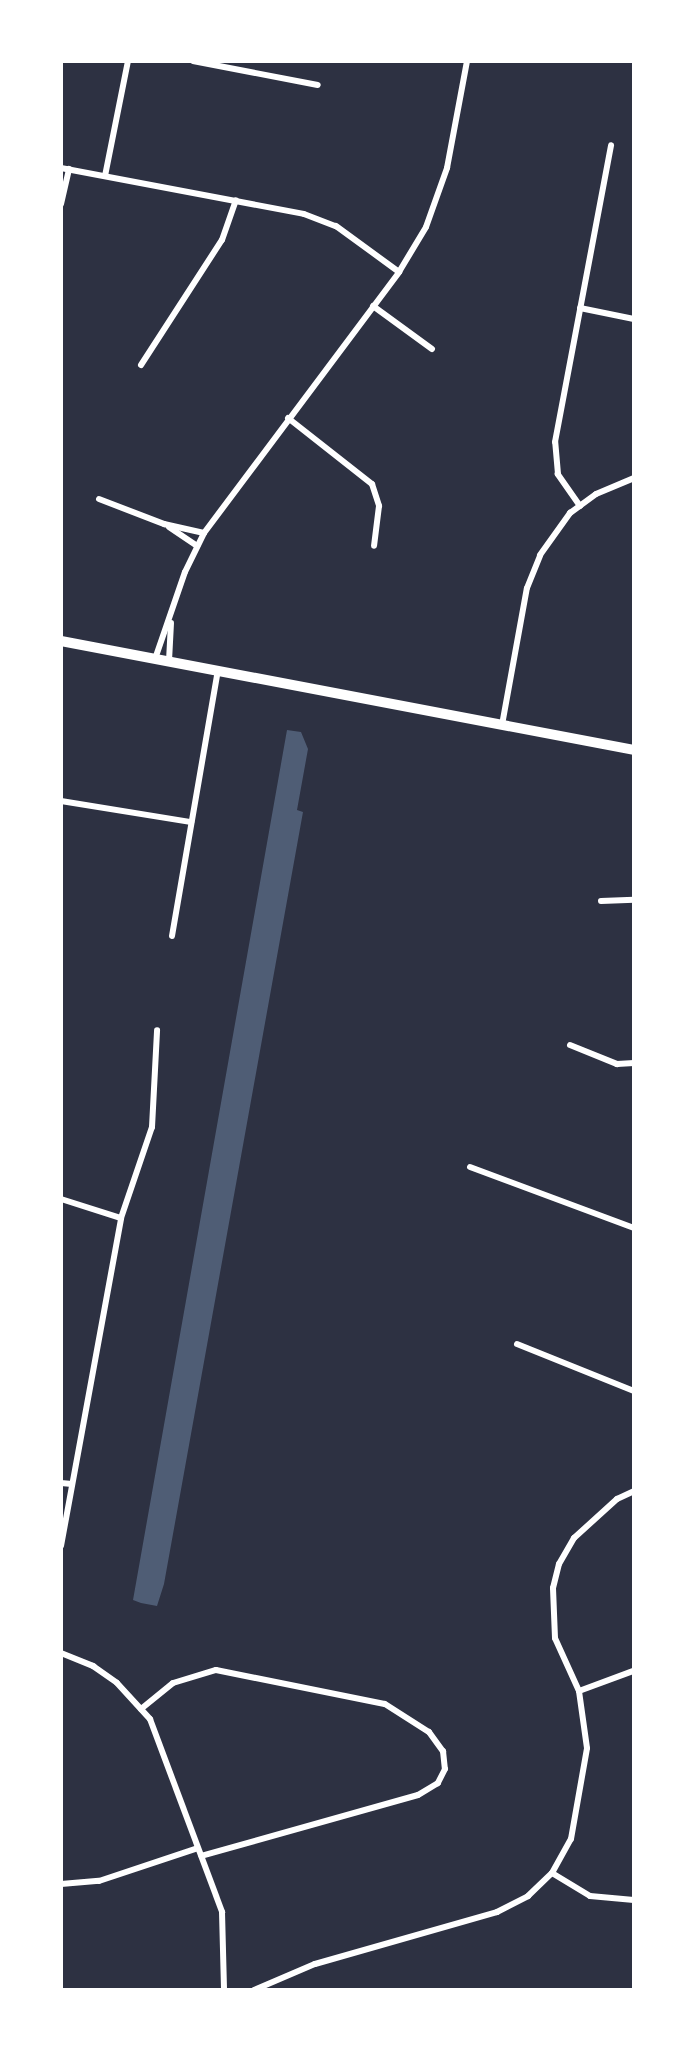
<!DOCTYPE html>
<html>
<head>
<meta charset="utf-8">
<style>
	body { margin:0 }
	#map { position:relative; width:695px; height:2051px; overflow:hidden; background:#2d3142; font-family:Poppins,sans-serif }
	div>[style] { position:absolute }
	.water>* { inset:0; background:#4f5d75 }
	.path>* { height:2px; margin:-1px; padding:0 1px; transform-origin:1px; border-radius:1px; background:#fff }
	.minor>* { height:6px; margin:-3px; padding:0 3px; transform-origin:3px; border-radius:3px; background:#fff }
	.secondary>* { height:10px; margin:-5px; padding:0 5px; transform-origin:5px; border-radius:5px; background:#fff }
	span { translate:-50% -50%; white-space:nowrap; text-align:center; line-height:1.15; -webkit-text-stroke:7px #fff; paint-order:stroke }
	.frame { position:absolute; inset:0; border:63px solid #fff; pointer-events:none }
</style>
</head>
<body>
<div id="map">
	<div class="water">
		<i style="clip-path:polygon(287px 730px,301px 732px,308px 749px,297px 810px,303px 812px,164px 1584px,157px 1606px,141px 1603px,133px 1600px)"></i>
	</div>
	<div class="path">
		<i style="left:626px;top:1990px;width:8px;rotate:-7deg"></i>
	</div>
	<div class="minor">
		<i style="left:193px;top:61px;width:127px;rotate:10.9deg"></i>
		<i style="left:61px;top:168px;width:247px;rotate:10.7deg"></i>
		<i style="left:304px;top:214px;width:34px;rotate:21deg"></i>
		<i style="left:336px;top:226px;width:78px;rotate:36.1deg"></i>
		<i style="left:105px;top:176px;width:117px;rotate:-78.7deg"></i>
		<i style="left:61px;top:204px;width:36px;rotate:-77deg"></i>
		<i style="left:373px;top:306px;width:73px;rotate:36.1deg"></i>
		<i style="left:580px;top:308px;width:55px;rotate:11.5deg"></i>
		<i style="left:141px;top:365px;width:149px;rotate:-57.1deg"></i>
		<i style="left:222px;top:240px;width:42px;rotate:-70.7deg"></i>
		<i style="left:288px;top:418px;width:107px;rotate:38.2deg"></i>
		<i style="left:372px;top:484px;width:23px;rotate:72deg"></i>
		<i style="left:379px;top:506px;width:40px;rotate:97.1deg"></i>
		<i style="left:99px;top:499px;width:70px;rotate:21deg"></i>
		<i style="left:164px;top:524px;width:41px;rotate:12.7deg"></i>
		<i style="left:580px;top:506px;width:39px;rotate:-125deg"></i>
		<i style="left:558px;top:474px;width:32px;rotate:-95deg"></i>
		<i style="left:555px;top:442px;width:302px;rotate:-79.3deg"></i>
		<i style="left:169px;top:527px;width:34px;rotate:34deg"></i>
		<i style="left:155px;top:659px;width:92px;rotate:-71deg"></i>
		<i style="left:185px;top:572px;width:43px;rotate:-64deg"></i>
		<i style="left:204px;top:533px;width:326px;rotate:-53.2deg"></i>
		<i style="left:399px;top:272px;width:52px;rotate:-59deg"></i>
		<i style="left:426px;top:227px;width:63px;rotate:-70.4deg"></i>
		<i style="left:447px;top:168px;width:109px;rotate:-79.4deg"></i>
		<i style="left:169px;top:661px;width:38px;rotate:-87deg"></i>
		<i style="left:502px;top:725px;width:139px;rotate:-79.7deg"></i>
		<i style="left:527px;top:588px;width:35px;rotate:-68deg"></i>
		<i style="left:540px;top:555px;width:52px;rotate:-54.5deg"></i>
		<i style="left:570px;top:513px;width:32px;rotate:-36deg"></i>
		<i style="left:596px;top:494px;width:41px;rotate:-22.8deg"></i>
		<i style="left:61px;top:801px;width:132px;rotate:9.2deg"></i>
		<i style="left:601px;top:901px;width:33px;rotate:-2deg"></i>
		<i style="left:172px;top:936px;width:269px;rotate:-80.2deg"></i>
		<i style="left:570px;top:1045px;width:51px;rotate:22deg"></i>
		<i style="left:617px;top:1064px;width:17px;rotate:-3deg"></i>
		<i style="left:470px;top:1167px;width:175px;rotate:20.4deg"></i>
		<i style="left:61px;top:1199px;width:63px;rotate:17.6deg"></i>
		<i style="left:517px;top:1344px;width:126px;rotate:21.9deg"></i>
		<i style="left:61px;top:1483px;width:11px;rotate:5deg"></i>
		<i style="left:61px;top:1546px;width:333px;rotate:-79.6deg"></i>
		<i style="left:121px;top:1218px;width:96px;rotate:-71.2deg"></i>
		<i style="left:152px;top:1127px;width:97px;rotate:-87deg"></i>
		<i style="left:61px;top:1653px;width:35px;rotate:22deg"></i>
		<i style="left:93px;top:1666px;width:29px;rotate:35deg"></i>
		<i style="left:117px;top:1683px;width:49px;rotate:47.5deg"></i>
		<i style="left:150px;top:1719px;width:206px;rotate:69.5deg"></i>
		<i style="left:222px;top:1912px;width:78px;rotate:88.5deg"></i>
		<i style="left:579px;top:1691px;width:58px;rotate:-20.3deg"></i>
		<i style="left:141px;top:1709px;width:41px;rotate:-39.1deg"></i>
		<i style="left:173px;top:1683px;width:45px;rotate:-16.8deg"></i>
		<i style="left:216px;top:1670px;width:172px;rotate:11.4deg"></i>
		<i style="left:385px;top:1704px;width:52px;rotate:32.5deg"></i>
		<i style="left:429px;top:1732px;width:24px;rotate:54deg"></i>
		<i style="left:443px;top:1751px;width:18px;rotate:84deg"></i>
		<i style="left:445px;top:1769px;width:16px;rotate:117deg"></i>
		<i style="left:438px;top:1783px;width:23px;rotate:149deg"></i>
		<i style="left:418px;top:1795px;width:225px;rotate:164.3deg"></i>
		<i style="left:552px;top:1873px;width:44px;rotate:31.2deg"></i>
		<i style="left:590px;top:1896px;width:44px;rotate:5.2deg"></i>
		<i style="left:61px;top:1884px;width:38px;rotate:-5deg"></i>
		<i style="left:99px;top:1881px;width:104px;rotate:-18.4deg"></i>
		<i style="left:254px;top:1990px;width:66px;rotate:-23.1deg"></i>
		<i style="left:315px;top:1964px;width:189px;rotate:-15.9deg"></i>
		<i style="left:497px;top:1912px;width:35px;rotate:-27deg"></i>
		<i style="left:528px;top:1896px;width:33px;rotate:-44deg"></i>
		<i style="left:552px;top:1873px;width:39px;rotate:-61deg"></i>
		<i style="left:571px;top:1839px;width:92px;rotate:-80deg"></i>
		<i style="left:587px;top:1748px;width:58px;rotate:-98deg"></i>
		<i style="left:579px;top:1691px;width:58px;rotate:-114.4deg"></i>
		<i style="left:555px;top:1638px;width:50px;rotate:-92.3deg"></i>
		<i style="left:553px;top:1588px;width:25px;rotate:-76deg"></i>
		<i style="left:559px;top:1564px;width:30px;rotate:-60deg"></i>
		<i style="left:574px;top:1538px;width:58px;rotate:-42.2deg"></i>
		<i style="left:617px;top:1499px;width:19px;rotate:-25deg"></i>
	</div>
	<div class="secondary">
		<i style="left:61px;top:641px;width:583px;rotate:10.77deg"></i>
	</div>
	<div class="frame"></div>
</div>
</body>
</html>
